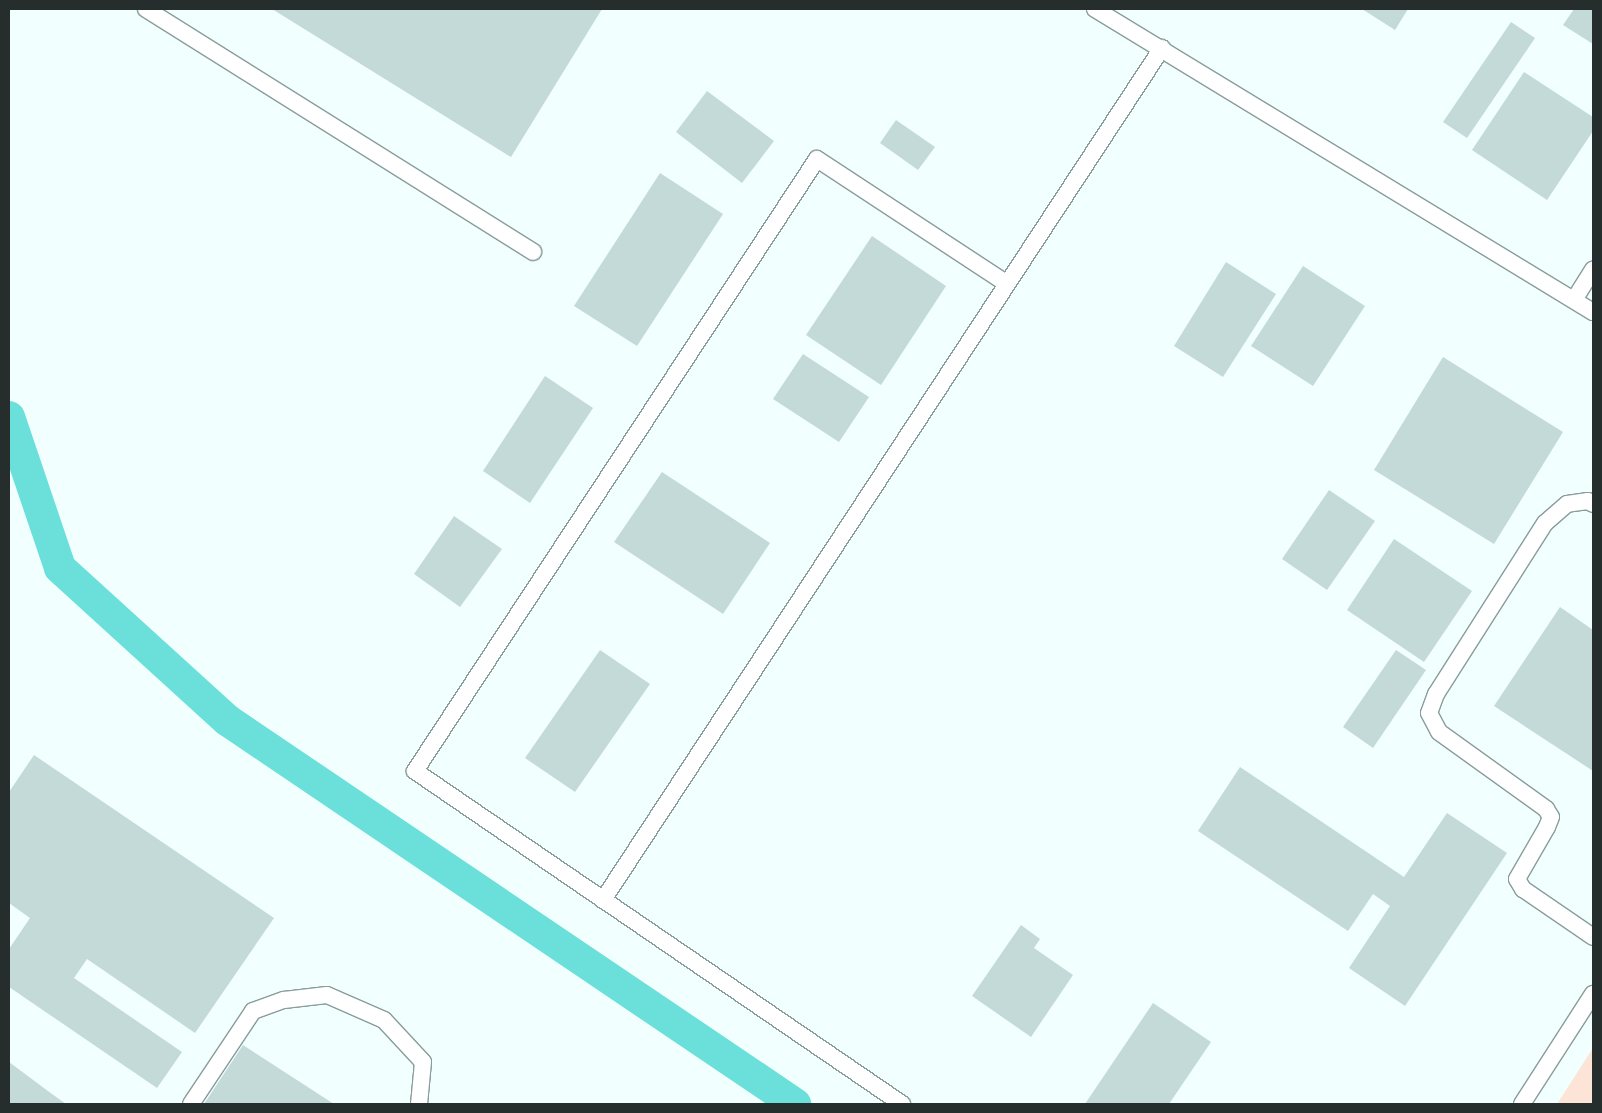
<!DOCTYPE html>
<html>
<head>
<meta charset="utf-8">
<style>
	body { margin:0 }
	#map { position:relative; width:1602px; height:1113px; overflow:hidden; background:#f1fffe; font-family:"Alegreya Sans",sans-serif }
	div>[style] { position:absolute }
	.green>* { inset:0; background:#fce4d7 }
	.canal>* { height:32px; margin:-16px; padding:0 16px; transform-origin:16px; border-radius:16px; background:#6be0db }
	.building>* { inset:0; background:#c4dad9 }
	.roads { filter:drop-shadow(1px 0 #889d9c) drop-shadow(-1px 0 #889d9c) drop-shadow(0 1px #889d9c) drop-shadow(0 -1px #889d9c) }
	.service>* { height:16px; margin:-8px; padding:0 8px; transform-origin:8px; border-radius:8px; background:#fff }
	span { translate:-50% -50%; white-space:nowrap; text-align:center; line-height:1.15; -webkit-text-stroke:4px #f1fffe; paint-order:stroke }
	.frame { position:absolute; inset:0; border:10px solid #252d2d; pointer-events:none }
</style>
</head>
<body>
<div id="map">
	<div class="green">
		<i style="clip-path:polygon(1593px 1048px,1593px 1104px,1557px 1104px)"></i>
	</div>
	<div class="canal">
		<i style="left:9px;top:417px;width:159px;rotate:71.3deg"></i>
		<i style="left:60px;top:568px;width:226px;rotate:42.3deg"></i>
		<i style="left:227px;top:720px;width:686px;rotate:34.06deg"></i>
	</div>
	<div class="building">
		<i style="clip-path:polygon(272px 9px,602px 9px,511px 157px)"></i>
		<i style="clip-path:polygon(1362px 9px,1408px 9px,1395px 30px)"></i>
		<i style="clip-path:polygon(1574px 9px,1593px 9px,1593px 44px,1563px 25px)"></i>
		<i style="clip-path:polygon(1511px 22px,1535px 38px,1467px 138px,1443px 122px)"></i>
		<i style="clip-path:polygon(1524px 72px,1593px 117px,1593px 131px,1547px 200px,1472px 150px)"></i>
		<i style="clip-path:polygon(707px 91px,774px 141px,742px 183px,676px 132px)"></i>
		<i style="clip-path:polygon(896px 120px,935px 147px,918px 170px,880px 143px)"></i>
		<i style="clip-path:polygon(660px 173px,723px 214px,637px 346px,574px 306px)"></i>
		<i style="clip-path:polygon(872px 236px,946px 286px,881px 385px,806px 335px)"></i>
		<i style="clip-path:polygon(1226px 262px,1276px 294px,1223px 377px,1174px 346px)"></i>
		<i style="clip-path:polygon(1303px 266px,1365px 306px,1313px 386px,1251px 346px)"></i>
		<i style="clip-path:polygon(803px 354px,869px 397px,839px 442px,773px 399px)"></i>
		<i style="clip-path:polygon(1443px 357px,1563px 432px,1494px 544px,1374px 470px)"></i>
		<i style="clip-path:polygon(545px 376px,593px 408px,530px 503px,483px 471px)"></i>
		<i style="clip-path:polygon(662px 472px,770px 543px,723px 614px,614px 542px)"></i>
		<i style="clip-path:polygon(1329px 490px,1375px 521px,1327px 590px,1282px 559px)"></i>
		<i style="clip-path:polygon(454px 516px,502px 549px,460px 607px,414px 574px)"></i>
		<i style="clip-path:polygon(1394px 539px,1472px 591px,1424px 662px,1347px 610px)"></i>
		<i style="clip-path:polygon(1560px 607px,1593px 630px,1593px 771px,1494px 706px)"></i>
		<i style="clip-path:polygon(600px 650px,650px 684px,575px 792px,525px 758px)"></i>
		<i style="clip-path:polygon(1396px 650px,1426px 670px,1373px 748px,1343px 727px)"></i>
		<i style="clip-path:polygon(34px 755px,274px 918px,195px 1033px,87px 959px,74px 978px,182px 1052px,157px 1088px,9px 987px,9px 949px,30px 918px,9px 903px,9px 792px)"></i>
		<i style="clip-path:polygon(1240px 767px,1404px 877px,1447px 813px,1507px 853px,1405px 1006px,1349px 968px,1390px 906px,1373px 894px,1348px 931px,1198px 831px)"></i>
		<i style="clip-path:polygon(1021px 925px,1040px 939px,1034px 948px,1073px 975px,1031px 1037px,972px 996px)"></i>
		<i style="clip-path:polygon(1153px 1003px,1211px 1042px,1169px 1104px,1085px 1104px)"></i>
		<i style="clip-path:polygon(243px 1045px,334px 1104px,204px 1104px)"></i>
		<i style="clip-path:polygon(9px 1062px,52px 1094px,66px 1104px,9px 1104px)"></i>
	</div>
	<div class="roads">
		<div class="service">
			<i style="left:146px;top:9px;width:457px;rotate:32.1deg"></i>
			<i style="left:1095px;top:9px;width:583px;rotate:31.32deg"></i>
			<i style="left:1574px;top:300px;width:36px;rotate:-58deg"></i>
			<i style="left:1593px;top:504px;width:6px;rotate:-149deg"></i>
			<i style="left:1588px;top:501px;width:21px;rotate:172deg"></i>
			<i style="left:1567px;top:504px;width:29px;rotate:139deg"></i>
			<i style="left:1545px;top:523px;width:203px;rotate:122.5deg"></i>
			<i style="left:1436px;top:694px;width:20px;rotate:110deg"></i>
			<i style="left:1429px;top:713px;width:21px;rotate:62deg"></i>
			<i style="left:1439px;top:732px;width:132px;rotate:35.7deg"></i>
			<i style="left:1546px;top:809px;width:9px;rotate:58deg"></i>
			<i style="left:1551px;top:817px;width:11px;rotate:112deg"></i>
			<i style="left:1547px;top:827px;width:60px;rotate:120deg"></i>
			<i style="left:1517px;top:879px;width:12px;rotate:59deg"></i>
			<i style="left:1523px;top:889px;width:85px;rotate:34.4deg"></i>
			<i style="left:603px;top:900px;width:1019px;rotate:-56.73deg"></i>
			<i style="left:191px;top:1104px;width:112px;rotate:-56.3deg"></i>
			<i style="left:253px;top:1011px;width:33px;rotate:-20deg"></i>
			<i style="left:284px;top:1000px;width:43px;rotate:-6.6deg"></i>
			<i style="left:327px;top:995px;width:62px;rotate:23.7deg"></i>
			<i style="left:384px;top:1020px;width:57px;rotate:47.1deg"></i>
			<i style="left:423px;top:1062px;width:42px;rotate:95.4deg"></i>
			<i style="left:902px;top:1104px;width:590px;rotate:-145.64deg"></i>
			<i style="left:415px;top:771px;width:732px;rotate:-56.7deg"></i>
			<i style="left:817px;top:159px;width:227px;rotate:33.3deg"></i>
			<i style="left:1522px;top:1104px;width:131px;rotate:-57.2deg"></i>
		</div>
	</div>
	<div class="frame"></div>
</div>
</body>
</html>
